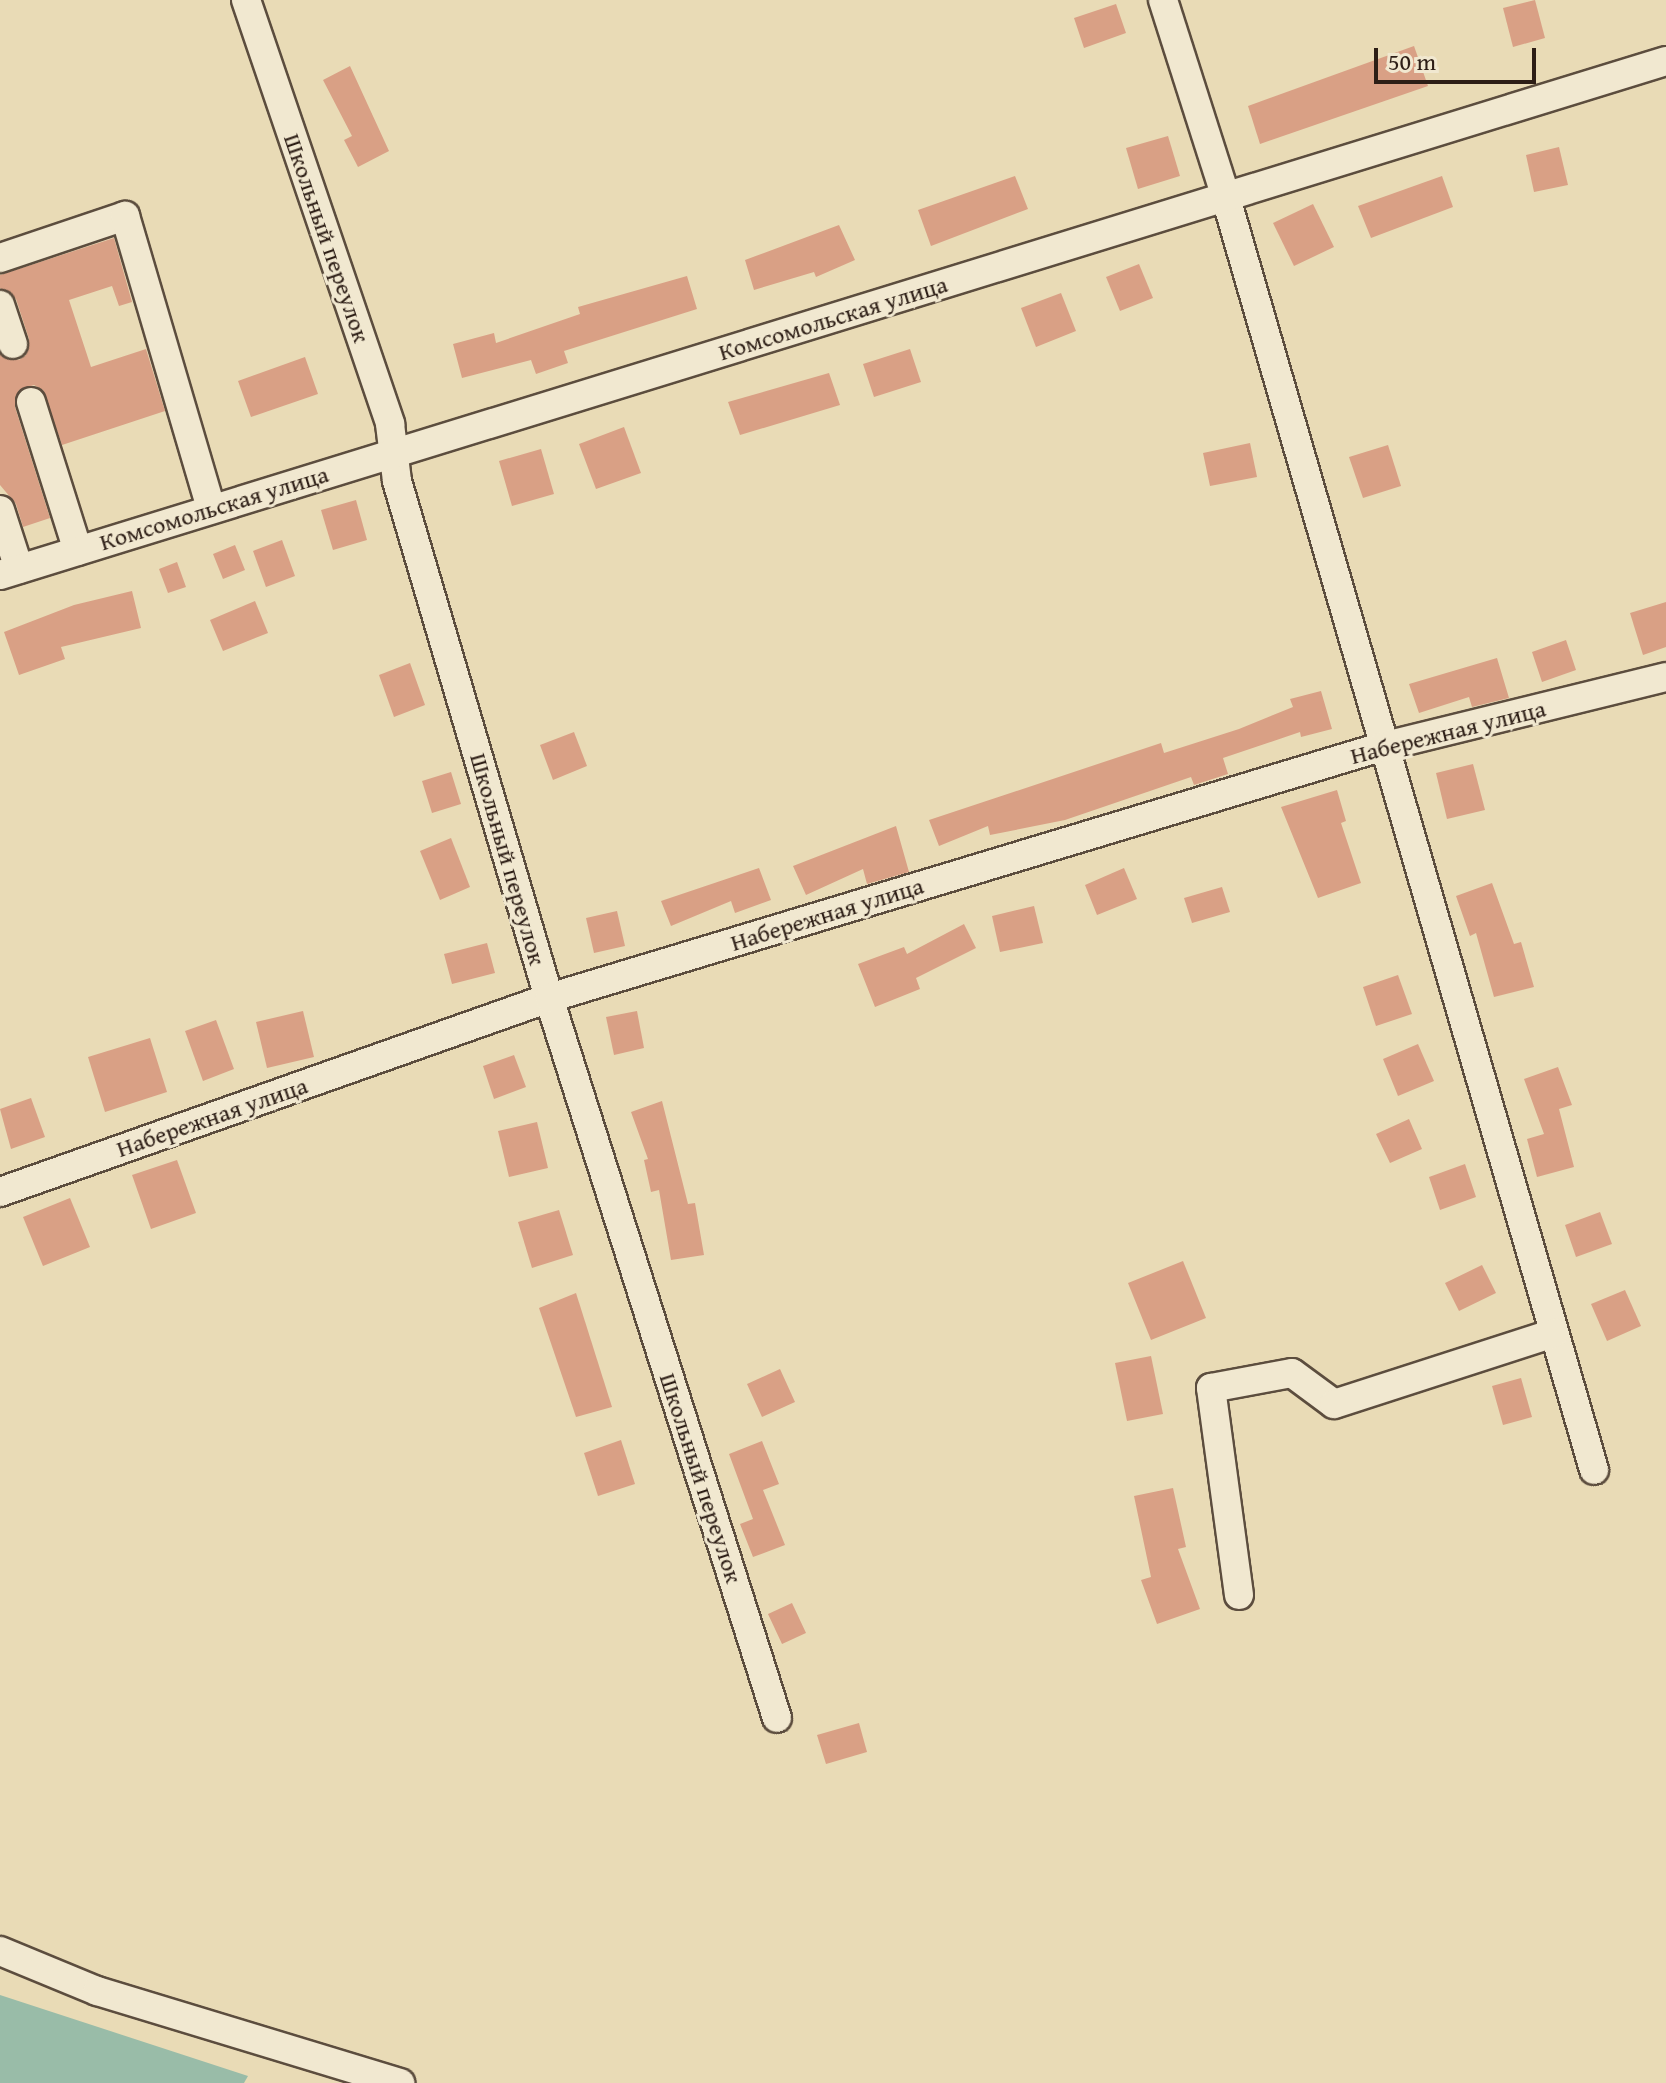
<!DOCTYPE html>
<html>
<head>
<meta charset="utf-8">
<style>
	body { margin:0 }
	#map { position:relative; width:1666px; height:2083px; overflow:hidden; background:#e9dbb6; font-family:"Gentium Book Plus",serif }
	div>[style] { position:absolute }
	.water>* { inset:0; background:#99bca8 }
	.building>* { inset:0; background:#d9a085 }
	.roads { filter:drop-shadow(2px 0 #5c4d3e) drop-shadow(-2px 0 #5c4d3e) drop-shadow(0 2px #5c4d3e) drop-shadow(0 -2px #5c4d3e) }
	.minor>* { height:28px; margin:-14px; padding:0 14px; transform-origin:14px; border-radius:14px; background:#f1e8d0 }
	span { translate:-50% -50%; white-space:nowrap; text-align:center; line-height:1.15; -webkit-text-stroke:6px #f1e8d0; paint-order:stroke }
	.street-label { font-size:24px; color:#2d1e16 }
	.scale { position:absolute; left:1374px; top:48px; width:162px; height:36px; box-sizing:border-box; border:4px solid #2d1e16; border-top:0; padding-left:10px; font-size:24px; line-height:28px; white-space:nowrap; color:#2d1e16; -webkit-text-stroke:6px #f1e8d0; paint-order:stroke }
</style>
</head>
<body>
<div id="map">
	<div class="water">
		<i style="clip-path:polygon(0 1995px,248px 2076px,244px 2083px,0 2083px)"></i>
	</div>
	<div class="building">
		<i style="clip-path:polygon(1535px 0,1545px 38px,1513px 47px,1503px 8px)"></i>
		<i style="clip-path:polygon(1116px 4px,1126px 33px,1084px 48px,1074px 18px)"></i>
		<i style="clip-path:polygon(1414px 46px,1428px 86px,1260px 144px,1248px 106px)"></i>
		<i style="clip-path:polygon(350px 66px,389px 151px,358px 167px,344px 140px,352px 136px,323px 80px)"></i>
		<i style="clip-path:polygon(1168px 136px,1180px 176px,1138px 189px,1126px 148px)"></i>
		<i style="clip-path:polygon(1559px 147px,1568px 185px,1534px 192px,1526px 155px)"></i>
		<i style="clip-path:polygon(1015px 176px,1028px 209px,931px 246px,918px 210px)"></i>
		<i style="clip-path:polygon(1442px 176px,1453px 207px,1371px 238px,1358px 206px)"></i>
		<i style="clip-path:polygon(1313px 204px,1334px 247px,1294px 266px,1273px 223px)"></i>
		<i style="clip-path:polygon(839px 225px,855px 260px,816px 277px,814px 272px,754px 290px,745px 260px)"></i>
		<i style="clip-path:polygon(114px 238px,132px 302px,119px 306px,112px 286px,69px 300px,91px 367px,146px 349px,165px 411px,62px 445px,43px 390px,34px 385px,19px 390px,15px 407px,50px 518px,23px 527px,16px 504px,0 485px,0 354px,19px 360px,26px 355px,29px 339px,16px 299px,0 288px,0 275px)"></i>
		<i style="clip-path:polygon(1139px 264px,1153px 298px,1120px 311px,1106px 277px)"></i>
		<i style="clip-path:polygon(687px 276px,697px 309px,564px 351px,568px 363px,536px 374px,531px 360px,462px 378px,453px 344px,494px 333px,496px 343px,580px 314px,578px 307px)"></i>
		<i style="clip-path:polygon(1061px 293px,1076px 331px,1036px 347px,1021px 308px)"></i>
		<i style="clip-path:polygon(910px 349px,921px 382px,874px 397px,863px 364px)"></i>
		<i style="clip-path:polygon(305px 357px,318px 394px,251px 417px,238px 381px)"></i>
		<i style="clip-path:polygon(829px 373px,840px 405px,740px 435px,728px 402px)"></i>
		<i style="clip-path:polygon(624px 427px,641px 473px,596px 489px,579px 444px)"></i>
		<i style="clip-path:polygon(1250px 443px,1257px 477px,1210px 486px,1203px 453px)"></i>
		<i style="clip-path:polygon(1388px 445px,1401px 486px,1363px 498px,1349px 457px)"></i>
		<i style="clip-path:polygon(541px 449px,554px 494px,512px 506px,499px 461px)"></i>
		<i style="clip-path:polygon(356px 500px,367px 540px,333px 550px,321px 510px)"></i>
		<i style="clip-path:polygon(282px 540px,295px 576px,266px 587px,253px 551px)"></i>
		<i style="clip-path:polygon(235px 545px,245px 570px,223px 579px,213px 554px)"></i>
		<i style="clip-path:polygon(177px 562px,186px 587px,168px 593px,159px 569px)"></i>
		<i style="clip-path:polygon(132px 591px,141px 628px,61px 647px,65px 659px,19px 675px,4px 632px,74px 605px)"></i>
		<i style="clip-path:polygon(255px 601px,268px 633px,223px 651px,210px 620px)"></i>
		<i style="clip-path:polygon(1666px 602px,1666px 647px,1643px 655px,1630px 613px)"></i>
		<i style="clip-path:polygon(1566px 640px,1576px 670px,1542px 682px,1532px 652px)"></i>
		<i style="clip-path:polygon(1497px 658px,1509px 698px,1472px 707px,1469px 697px,1419px 713px,1409px 684px)"></i>
		<i style="clip-path:polygon(410px 663px,425px 705px,394px 717px,379px 675px)"></i>
		<i style="clip-path:polygon(1321px 691px,1332px 729px,1301px 737px,1300px 732px,1223px 758px,1228px 774px,1194px 785px,1191px 777px,1065px 820px,990px 835px,988px 826px,939px 846px,929px 820px,1161px 743px,1164px 753px,1239px 729px,1293px 707px,1290px 699px)"></i>
		<i style="clip-path:polygon(574px 732px,587px 766px,553px 780px,540px 745px)"></i>
		<i style="clip-path:polygon(1473px 764px,1485px 810px,1447px 819px,1436px 773px)"></i>
		<i style="clip-path:polygon(451px 772px,461px 804px,432px 813px,422px 781px)"></i>
		<i style="clip-path:polygon(1337px 790px,1346px 821px,1341px 823px,1361px 883px,1318px 898px,1281px 807px)"></i>
		<i style="clip-path:polygon(896px 826px,909px 872px,867px 884px,863px 869px,806px 895px,793px 866px)"></i>
		<i style="clip-path:polygon(451px 838px,470px 887px,440px 900px,420px 851px)"></i>
		<i style="clip-path:polygon(759px 868px,771px 900px,735px 913px,731px 901px,671px 926px,661px 901px)"></i>
		<i style="clip-path:polygon(1124px 868px,1137px 899px,1097px 915px,1085px 885px)"></i>
		<i style="clip-path:polygon(1492px 883px,1514px 944px,1521px 942px,1534px 987px,1494px 997px,1476px 933px,1470px 936px,1456px 896px)"></i>
		<i style="clip-path:polygon(1222px 887px,1230px 912px,1192px 923px,1184px 898px)"></i>
		<i style="clip-path:polygon(1034px 906px,1043px 943px,1000px 952px,992px 916px)"></i>
		<i style="clip-path:polygon(617px 911px,625px 946px,594px 953px,586px 918px)"></i>
		<i style="clip-path:polygon(964px 924px,976px 948px,916px 978px,920px 989px,875px 1007px,858px 964px,904px 947px,907px 954px)"></i>
		<i style="clip-path:polygon(487px 943px,495px 973px,452px 984px,444px 954px)"></i>
		<i style="clip-path:polygon(1398px 975px,1412px 1014px,1376px 1026px,1363px 987px)"></i>
		<i style="clip-path:polygon(303px 1011px,314px 1057px,267px 1068px,256px 1022px)"></i>
		<i style="clip-path:polygon(637px 1011px,644px 1048px,614px 1055px,606px 1017px)"></i>
		<i style="clip-path:polygon(216px 1020px,234px 1069px,203px 1081px,185px 1031px)"></i>
		<i style="clip-path:polygon(150px 1038px,167px 1092px,105px 1112px,88px 1057px)"></i>
		<i style="clip-path:polygon(1418px 1044px,1434px 1081px,1398px 1096px,1383px 1059px)"></i>
		<i style="clip-path:polygon(514px 1055px,526px 1087px,494px 1099px,483px 1066px)"></i>
		<i style="clip-path:polygon(1558px 1067px,1572px 1105px,1559px 1109px,1574px 1167px,1537px 1177px,1527px 1139px,1544px 1134px,1524px 1079px)"></i>
		<i style="clip-path:polygon(31px 1098px,45px 1137px,11px 1149px,0 1109px)"></i>
		<i style="clip-path:polygon(662px 1101px,688px 1204px,695px 1203px,704px 1255px,671px 1260px,659px 1190px,651px 1192px,644px 1160px,648px 1159px,631px 1112px)"></i>
		<i style="clip-path:polygon(1409px 1119px,1422px 1149px,1390px 1163px,1376px 1134px)"></i>
		<i style="clip-path:polygon(537px 1122px,548px 1168px,509px 1177px,498px 1131px)"></i>
		<i style="clip-path:polygon(177px 1160px,196px 1213px,151px 1229px,132px 1175px)"></i>
		<i style="clip-path:polygon(1465px 1164px,1476px 1197px,1440px 1210px,1429px 1177px)"></i>
		<i style="clip-path:polygon(70px 1198px,90px 1247px,43px 1266px,23px 1217px)"></i>
		<i style="clip-path:polygon(559px 1210px,573px 1255px,532px 1268px,518px 1222px)"></i>
		<i style="clip-path:polygon(1600px 1212px,1612px 1244px,1576px 1257px,1565px 1225px)"></i>
		<i style="clip-path:polygon(1183px 1261px,1206px 1318px,1151px 1340px,1128px 1283px)"></i>
		<i style="clip-path:polygon(1482px 1265px,1496px 1293px,1459px 1311px,1445px 1283px)"></i>
		<i style="clip-path:polygon(1625px 1290px,1641px 1326px,1607px 1341px,1591px 1304px)"></i>
		<i style="clip-path:polygon(576px 1293px,612px 1407px,576px 1417px,539px 1308px)"></i>
		<i style="clip-path:polygon(1151px 1356px,1163px 1414px,1127px 1421px,1115px 1363px)"></i>
		<i style="clip-path:polygon(780px 1369px,795px 1402px,762px 1417px,747px 1384px)"></i>
		<i style="clip-path:polygon(1521px 1378px,1532px 1417px,1503px 1425px,1492px 1386px)"></i>
		<i style="clip-path:polygon(621px 1440px,635px 1484px,598px 1496px,584px 1453px)"></i>
		<i style="clip-path:polygon(762px 1441px,779px 1484px,763px 1490px,785px 1545px,753px 1557px,740px 1524px,753px 1519px,729px 1454px)"></i>
		<i style="clip-path:polygon(1173px 1488px,1186px 1547px,1178px 1549px,1200px 1609px,1157px 1624px,1141px 1580px,1151px 1577px,1134px 1496px)"></i>
		<i style="clip-path:polygon(792px 1603px,806px 1633px,782px 1644px,768px 1614px)"></i>
		<i style="clip-path:polygon(859px 1723px,867px 1752px,826px 1764px,817px 1735px)"></i>
	</div>
	<div class="roads">
		<div class="minor">
			<i style="left:246px;top:0;width:448px;rotate:71.2deg"></i>
			<i style="left:390px;top:424px;width:57px;rotate:83deg"></i>
			<i style="left:397px;top:481px;width:539px;rotate:73.62deg"></i>
			<i style="left:549px;top:998px;width:755px;rotate:72.43deg"></i>
			<i style="left:1163px;top:0;width:208px;rotate:72.3deg"></i>
			<i style="left:1226px;top:198px;width:1324px;rotate:73.86deg"></i>
			<i style="left:0;top:258px;width:132px;rotate:-18.6deg"></i>
			<i style="left:125px;top:216px;width:305px;rotate:73.6deg"></i>
			<i style="left:0;top:305px;width:41px;rotate:71.6deg"></i>
			<i style="left:31px;top:402px;width:156px;rotate:72.5deg"></i>
			<i style="left:0;top:510px;width:62px;rotate:72.1deg"></i>
			<i style="left:0;top:575px;width:1743px;rotate:-17.15deg"></i>
			<i style="left:0;top:1192px;width:582px;rotate:-19.46deg"></i>
			<i style="left:549px;top:998px;width:869px;rotate:-16.79deg"></i>
			<i style="left:1381px;top:747px;width:293px;rotate:-13.8deg"></i>
			<i style="left:1239px;top:1595px;width:209px;rotate:-97.7deg"></i>
			<i style="left:1211px;top:1388px;width:82px;rotate:-10.5deg"></i>
			<i style="left:1292px;top:1373px;width:52px;rotate:36.4deg"></i>
			<i style="left:1334px;top:1404px;width:231px;rotate:-17.9deg"></i>
			<i style="left:0;top:1951px;width:105px;rotate:22.4deg"></i>
			<i style="left:97px;top:1991px;width:317px;rotate:16.9deg"></i>
		</div>
	</div>
	<div class="street-label">
		<span style="left:327px;top:238px;rotate:71deg">Школьный переулок</span>
		<span style="left:833px;top:318px;rotate:-17deg">Комсомольская улица</span>
		<span style="left:214px;top:508px;rotate:-17deg">Комсомольская улица</span>
		<span style="left:1448px;top:732px;rotate:-14deg">Набережная улица</span>
		<span style="left:508px;top:859px;rotate:74deg">Школьный переулок</span>
		<span style="left:827px;top:914px;rotate:-17deg">Набережная улица</span>
		<span style="left:212px;top:1117px;rotate:-19deg">Набережная улица</span>
		<span style="left:701px;top:1478px;rotate:72deg">Школьный переулок</span>
	</div>
	<div class="scale">50 m</div>
</div>
</body>
</html>
